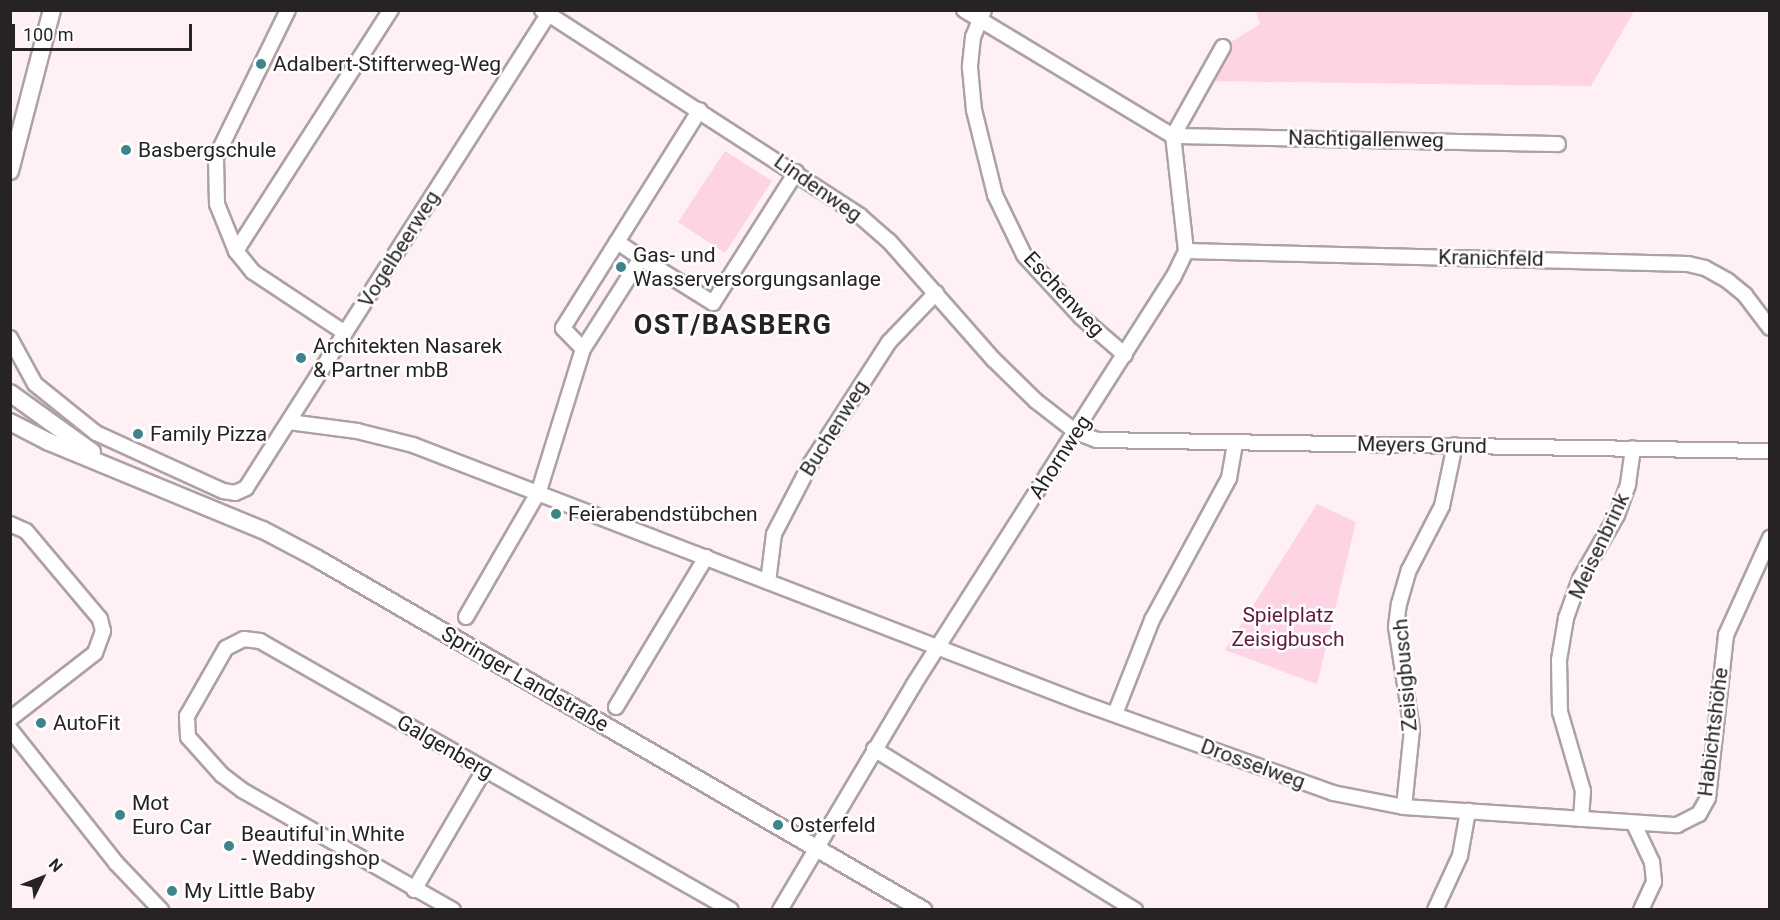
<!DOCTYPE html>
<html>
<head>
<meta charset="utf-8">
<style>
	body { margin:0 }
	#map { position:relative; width:1780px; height:920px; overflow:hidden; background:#fef0f5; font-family:Roboto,sans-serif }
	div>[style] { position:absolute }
	.green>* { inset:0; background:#fed4e5 }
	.roads { filter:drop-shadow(2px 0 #aea1a6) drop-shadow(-2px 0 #aea1a6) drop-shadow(0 2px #aea1a6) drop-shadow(0 -2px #aea1a6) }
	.minor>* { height:14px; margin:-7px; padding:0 7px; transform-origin:7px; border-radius:7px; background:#fff }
	.major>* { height:16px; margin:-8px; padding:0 8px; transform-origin:8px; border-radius:8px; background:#fff }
	.dots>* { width:16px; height:16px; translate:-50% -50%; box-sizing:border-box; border:3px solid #fff; border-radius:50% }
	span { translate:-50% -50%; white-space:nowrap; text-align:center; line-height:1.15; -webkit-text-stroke:5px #fff; paint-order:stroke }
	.poi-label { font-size:21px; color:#272224 }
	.left { translate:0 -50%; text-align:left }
	.street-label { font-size:21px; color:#272224 }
	.park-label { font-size:21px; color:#621a40 }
	.district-label { font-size:27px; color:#272224; font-weight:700; letter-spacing:1.5px }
	.frame { position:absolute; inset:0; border:12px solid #272224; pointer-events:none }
	.north { position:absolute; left:12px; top:848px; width:60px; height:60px; -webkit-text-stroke:4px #fff; paint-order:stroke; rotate:47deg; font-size:16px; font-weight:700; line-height:24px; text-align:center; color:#272224 }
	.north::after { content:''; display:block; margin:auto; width:21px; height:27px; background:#272224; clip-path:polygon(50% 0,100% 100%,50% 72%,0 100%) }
	.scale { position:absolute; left:12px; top:24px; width:180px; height:27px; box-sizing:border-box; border:3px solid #272224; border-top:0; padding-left:8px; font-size:18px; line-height:21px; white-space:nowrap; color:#272224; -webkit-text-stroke:4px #fff; paint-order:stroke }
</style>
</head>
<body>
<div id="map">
	<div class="green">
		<i style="clip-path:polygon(1256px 11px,1634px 11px,1591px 86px,1202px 81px,1223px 47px,1260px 24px)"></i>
		<i style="clip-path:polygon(725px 151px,772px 181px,725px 253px,678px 222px)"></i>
		<i style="clip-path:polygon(1317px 504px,1356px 522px,1317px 684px,1225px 650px)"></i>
	</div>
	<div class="roads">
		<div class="minor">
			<i style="left:288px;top:10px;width:164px;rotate:116.1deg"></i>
			<i style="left:216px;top:157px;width:47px;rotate:88.8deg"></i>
			<i style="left:217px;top:204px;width:51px;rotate:68deg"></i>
			<i style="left:236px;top:251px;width:27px;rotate:51deg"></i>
			<i style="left:253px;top:272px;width:110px;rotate:33.5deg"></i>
			<i style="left:542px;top:10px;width:379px;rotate:32.9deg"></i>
			<i style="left:860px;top:216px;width:38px;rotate:41deg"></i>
			<i style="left:889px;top:241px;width:159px;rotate:48.6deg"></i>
			<i style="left:994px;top:360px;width:59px;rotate:44.3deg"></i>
			<i style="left:1036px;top:401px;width:51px;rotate:37.8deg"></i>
			<i style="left:1076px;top:432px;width:22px;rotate:21deg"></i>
			<i style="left:1097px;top:440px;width:673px;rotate:0.94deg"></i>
			<i style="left:964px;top:10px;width:244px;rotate:31.1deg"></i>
			<i style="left:1173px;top:136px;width:385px;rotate:1.2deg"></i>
			<i style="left:984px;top:10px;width:29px;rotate:112deg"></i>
			<i style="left:973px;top:37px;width:31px;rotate:96deg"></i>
			<i style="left:970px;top:68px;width:42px;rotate:84.6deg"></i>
			<i style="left:974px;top:110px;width:88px;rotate:76.1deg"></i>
			<i style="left:995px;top:195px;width:67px;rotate:64.2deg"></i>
			<i style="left:1024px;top:255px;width:84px;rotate:47.4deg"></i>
			<i style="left:1081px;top:317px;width:58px;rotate:40.8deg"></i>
			<i style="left:236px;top:251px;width:287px;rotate:-57.3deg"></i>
			<i style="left:1186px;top:251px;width:502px;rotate:1.48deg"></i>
			<i style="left:1688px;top:264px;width:17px;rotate:13deg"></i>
			<i style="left:1705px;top:268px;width:26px;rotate:29deg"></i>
			<i style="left:1728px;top:281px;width:22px;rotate:39deg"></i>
			<i style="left:1745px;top:295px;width:41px;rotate:52.9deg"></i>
			<i style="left:641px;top:258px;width:85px;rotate:32deg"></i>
			<i style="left:713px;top:303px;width:155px;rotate:-57.6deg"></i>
			<i style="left:10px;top:338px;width:52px;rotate:61.5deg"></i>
			<i style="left:35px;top:384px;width:78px;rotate:38.8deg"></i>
			<i style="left:96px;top:433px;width:140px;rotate:24.5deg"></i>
			<i style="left:223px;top:491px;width:12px;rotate:9deg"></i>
			<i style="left:235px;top:493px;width:12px;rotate:-24deg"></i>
			<i style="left:246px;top:488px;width:567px;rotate:-57.46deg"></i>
			<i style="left:583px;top:349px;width:29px;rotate:-134deg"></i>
			<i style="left:563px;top:328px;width:257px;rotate:-57.9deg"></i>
			<i style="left:289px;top:422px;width:69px;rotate:7.5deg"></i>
			<i style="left:357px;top:431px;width:58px;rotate:14deg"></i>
			<i style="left:413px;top:445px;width:717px;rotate:21.09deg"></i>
			<i style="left:1082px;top:703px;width:267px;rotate:19.7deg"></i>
			<i style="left:1333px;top:793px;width:72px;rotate:11.2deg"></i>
			<i style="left:1404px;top:807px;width:274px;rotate:3.8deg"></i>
			<i style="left:1677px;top:825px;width:25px;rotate:-27deg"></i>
			<i style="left:1699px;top:814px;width:18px;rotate:-61deg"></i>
			<i style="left:1708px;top:798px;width:164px;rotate:-83.7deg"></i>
			<i style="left:1726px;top:635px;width:107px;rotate:-65.6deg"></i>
			<i style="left:10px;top:524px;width:17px;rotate:24deg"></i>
			<i style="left:26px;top:531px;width:115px;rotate:49.9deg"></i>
			<i style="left:100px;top:619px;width:12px;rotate:76deg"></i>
			<i style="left:103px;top:631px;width:23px;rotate:110deg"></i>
			<i style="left:95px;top:653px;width:108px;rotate:142.2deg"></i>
			<i style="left:768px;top:582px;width:48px;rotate:-82.9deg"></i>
			<i style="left:774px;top:534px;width:80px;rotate:-62.5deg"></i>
			<i style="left:811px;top:463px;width:144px;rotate:-57.2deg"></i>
			<i style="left:889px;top:342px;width:68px;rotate:-46.2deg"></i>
			<i style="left:466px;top:617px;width:146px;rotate:-59.9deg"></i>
			<i style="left:539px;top:491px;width:149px;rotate:-72.8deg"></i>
			<i style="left:583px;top:349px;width:108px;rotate:-57.5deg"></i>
			<i style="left:641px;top:258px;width:29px;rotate:-146deg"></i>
			<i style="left:616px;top:707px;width:175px;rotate:-59deg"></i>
			<i style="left:1115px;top:714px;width:101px;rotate:-68.5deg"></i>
			<i style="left:1152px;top:620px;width:162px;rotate:-61.5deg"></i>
			<i style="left:1229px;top:478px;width:36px;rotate:-80deg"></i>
			<i style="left:10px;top:729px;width:172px;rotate:51.6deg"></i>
			<i style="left:117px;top:864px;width:64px;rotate:46.3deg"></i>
			<i style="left:874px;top:749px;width:307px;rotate:31.7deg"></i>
			<i style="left:1404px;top:807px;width:77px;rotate:-84.1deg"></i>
			<i style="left:1412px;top:730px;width:104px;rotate:-98.8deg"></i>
			<i style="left:1396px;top:627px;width:23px;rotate:-83deg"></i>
			<i style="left:1399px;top:604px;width:35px;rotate:-74deg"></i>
			<i style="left:1409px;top:570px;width:72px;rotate:-62.7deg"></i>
			<i style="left:1442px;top:506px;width:62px;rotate:-78deg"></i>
			<i style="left:1581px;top:819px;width:28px;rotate:-86deg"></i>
			<i style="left:1583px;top:791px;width:82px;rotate:-106.2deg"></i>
			<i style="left:1560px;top:712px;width:52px;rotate:-91.1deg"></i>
			<i style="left:1559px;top:660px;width:43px;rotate:-80.5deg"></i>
			<i style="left:1566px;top:618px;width:41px;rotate:-70.3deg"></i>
			<i style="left:1580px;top:579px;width:74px;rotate:-60deg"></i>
			<i style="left:1617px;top:515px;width:33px;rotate:-70deg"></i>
			<i style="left:1628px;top:484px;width:36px;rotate:-82deg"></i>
			<i style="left:1634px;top:824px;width:42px;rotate:64.7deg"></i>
			<i style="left:1652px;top:862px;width:20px;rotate:84deg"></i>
			<i style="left:1654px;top:882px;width:31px;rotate:115deg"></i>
			<i style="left:414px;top:890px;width:139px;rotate:-59.7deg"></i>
			<i style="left:453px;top:910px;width:243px;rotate:-150.4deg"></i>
			<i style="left:242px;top:790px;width:25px;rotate:-143deg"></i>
			<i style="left:222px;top:775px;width:51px;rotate:-131.8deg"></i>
			<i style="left:188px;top:737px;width:21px;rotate:-93deg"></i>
			<i style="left:187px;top:716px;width:78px;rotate:-60.2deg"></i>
			<i style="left:226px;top:648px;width:20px;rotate:-27deg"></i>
			<i style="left:244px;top:639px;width:16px;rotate:7deg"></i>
			<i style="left:260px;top:641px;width:542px;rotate:29.73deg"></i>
			<i style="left:780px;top:910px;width:263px;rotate:-59.3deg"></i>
			<i style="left:914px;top:684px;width:482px;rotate:-57.5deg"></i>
			<i style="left:1173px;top:278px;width:30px;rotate:-64deg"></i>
			<i style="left:1186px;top:251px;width:116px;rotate:-96.4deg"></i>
			<i style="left:1173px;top:136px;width:102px;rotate:-60.7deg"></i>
			<i style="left:1435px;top:910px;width:60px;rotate:-65.2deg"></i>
			<i style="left:1460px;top:856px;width:46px;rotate:-79.9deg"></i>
		</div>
		<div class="major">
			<i style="left:10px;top:171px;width:166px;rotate:-75.4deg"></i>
			<i style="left:10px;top:393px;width:101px;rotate:35.7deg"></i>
			<i style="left:10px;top:422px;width:44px;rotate:27.1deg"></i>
			<i style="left:49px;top:442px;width:231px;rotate:22.4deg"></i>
			<i style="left:263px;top:530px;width:60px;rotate:27.8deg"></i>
			<i style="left:316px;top:558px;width:702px;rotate:30.11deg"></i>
		</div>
	</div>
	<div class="dots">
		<i style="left:261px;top:64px;background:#3e858b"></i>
		<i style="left:126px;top:150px;background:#3e858b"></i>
		<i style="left:621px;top:267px;background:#3e858b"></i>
		<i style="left:301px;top:358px;background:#3e858b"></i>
		<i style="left:138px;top:434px;background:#3e858b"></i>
		<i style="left:556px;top:514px;background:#3e858b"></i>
		<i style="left:41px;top:723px;background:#3e858b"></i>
		<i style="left:120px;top:815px;background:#3e858b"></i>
		<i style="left:778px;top:825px;background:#3e858b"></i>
		<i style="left:229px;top:846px;background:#3e858b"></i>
		<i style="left:172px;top:891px;background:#3e858b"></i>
	</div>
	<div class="poi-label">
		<span class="left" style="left:273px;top:64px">Adalbert-Stifterweg-Weg</span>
		<span class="left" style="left:138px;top:150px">Basbergschule</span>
		<span class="left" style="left:633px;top:267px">Gas- und<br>Wasserversorgungsanlage</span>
		<span class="left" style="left:313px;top:358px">Architekten Nasarek<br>&amp; Partner mbB</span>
		<span class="left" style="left:150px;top:434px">Family Pizza</span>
		<span class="left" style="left:568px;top:514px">Feierabendstübchen</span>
		<span class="left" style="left:53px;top:723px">AutoFit</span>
		<span class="left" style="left:132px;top:815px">Mot<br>Euro Car</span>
		<span class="left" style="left:790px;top:825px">Osterfeld</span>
		<span class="left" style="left:241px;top:846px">Beautiful in White<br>- Weddingshop</span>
		<span class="left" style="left:184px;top:891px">My Little Baby</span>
	</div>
	<div class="street-label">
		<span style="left:1366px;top:139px;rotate:1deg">Nachtigallenweg</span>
		<span style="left:818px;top:188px;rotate:35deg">Lindenweg</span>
		<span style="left:399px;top:249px;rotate:-58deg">Vogelbeerweg</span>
		<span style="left:1491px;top:258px;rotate:1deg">Kranichfeld</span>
		<span style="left:1064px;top:294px;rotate:47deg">Eschenweg</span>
		<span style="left:834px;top:428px;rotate:-58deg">Buchenweg</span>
		<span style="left:1422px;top:445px;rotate:1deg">Meyers Grund</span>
		<span style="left:1060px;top:457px;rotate:-57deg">Ahornweg</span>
		<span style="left:1599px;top:546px;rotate:-65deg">Meisenbrink</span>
		<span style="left:1405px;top:675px;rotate:-95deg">Zeisigbusch</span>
		<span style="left:525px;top:679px;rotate:30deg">Springer Landstraße</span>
		<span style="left:1713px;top:732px;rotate:-83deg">Habichtshöhe</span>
		<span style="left:445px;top:747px;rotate:30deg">Galgenberg</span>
		<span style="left:1253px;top:764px;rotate:20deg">Drosselweg</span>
	</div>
	<div class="park-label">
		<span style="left:1288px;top:627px">Spielplatz<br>Zeisigbusch</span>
	</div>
	<div class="district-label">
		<span style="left:733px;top:326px">OST/BASBERG</span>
	</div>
	<div class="frame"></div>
	<div class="north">N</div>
	<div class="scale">100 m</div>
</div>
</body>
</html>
